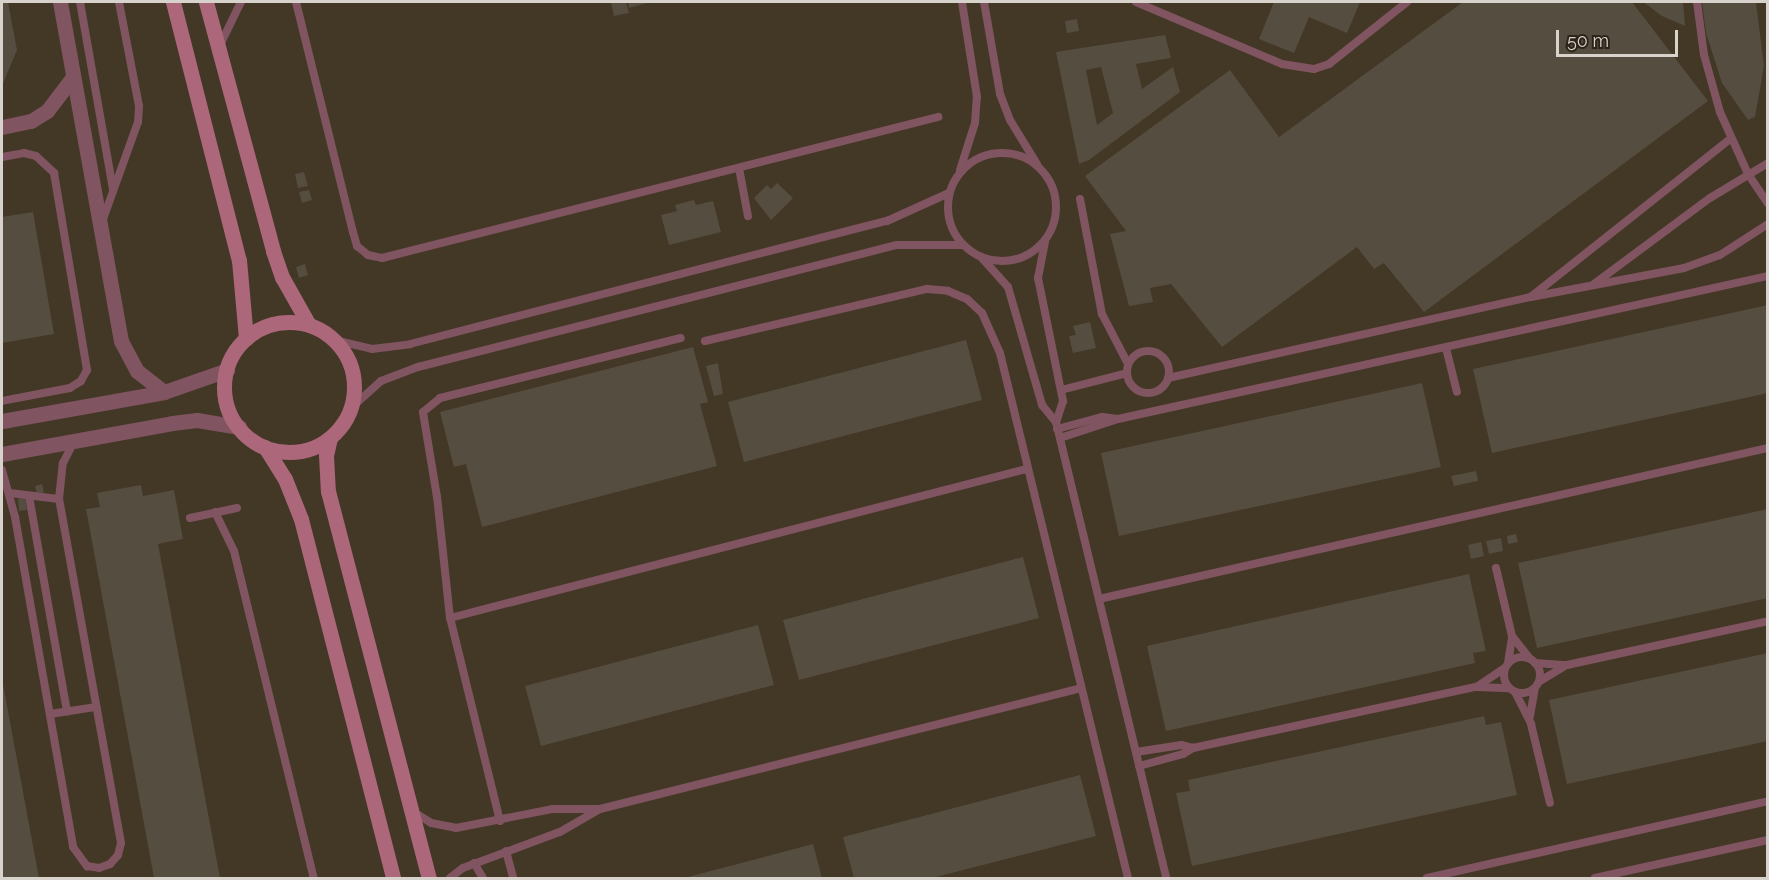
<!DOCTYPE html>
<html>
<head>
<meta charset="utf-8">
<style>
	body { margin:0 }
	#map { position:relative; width:1769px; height:880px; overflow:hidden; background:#362e22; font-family:Raleway,sans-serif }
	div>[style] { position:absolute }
	.built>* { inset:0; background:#433726 }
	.building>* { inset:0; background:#554d40 }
	.lane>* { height:8px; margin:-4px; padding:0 4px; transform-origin:4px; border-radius:4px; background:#805460 }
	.lane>.ring { margin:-4px; padding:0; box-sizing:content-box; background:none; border:8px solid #805460; border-radius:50% }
	.street>* { height:15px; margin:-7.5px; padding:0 7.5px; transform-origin:7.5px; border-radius:7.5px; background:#805460 }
	.secondary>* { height:15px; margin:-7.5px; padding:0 7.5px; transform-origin:7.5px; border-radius:7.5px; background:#ad677b }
	.secondary>.ring { margin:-7.5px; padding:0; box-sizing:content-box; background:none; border:15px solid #ad677b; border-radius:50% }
	span { translate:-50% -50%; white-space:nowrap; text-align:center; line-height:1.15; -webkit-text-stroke:4.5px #2c2419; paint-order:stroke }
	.frame { position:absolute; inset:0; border:3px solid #d7d2cb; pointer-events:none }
	.scale { position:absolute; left:1556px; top:30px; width:122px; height:27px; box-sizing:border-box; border:3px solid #d7d2cb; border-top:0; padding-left:8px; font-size:18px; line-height:21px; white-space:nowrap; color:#d7d2cb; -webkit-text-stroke:4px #2c2419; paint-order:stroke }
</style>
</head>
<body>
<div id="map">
	<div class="built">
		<i style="clip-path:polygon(2px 2px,1767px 2px,1767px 878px,2px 878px)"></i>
	</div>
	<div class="building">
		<i style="clip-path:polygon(2px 2px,8px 2px,17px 50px,2px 86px)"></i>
		<i style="clip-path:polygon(611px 2px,626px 2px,629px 13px,614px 16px)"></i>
		<i style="clip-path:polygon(628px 2px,651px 2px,629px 8px)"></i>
		<i style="clip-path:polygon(1274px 2px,1360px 2px,1347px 33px,1309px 17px,1294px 53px,1259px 39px)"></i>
		<i style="clip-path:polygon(1463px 2px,1632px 2px,1708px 101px,1424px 312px,1384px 263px,1374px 269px,1357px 247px,1222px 347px,1171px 284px,1150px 288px,1153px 302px,1129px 306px,1110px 234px,1126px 231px,1085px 176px,1230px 70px,1279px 137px)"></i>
		<i style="clip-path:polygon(1643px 2px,1683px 2px,1685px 26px,1662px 16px)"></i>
		<i style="clip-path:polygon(1702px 2px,1756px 2px,1764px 66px,1755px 117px,1748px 120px,1722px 83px,1706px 33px)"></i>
		<i style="clip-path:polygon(1077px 19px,1079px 31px,1067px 33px,1065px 21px)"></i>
		<i style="clip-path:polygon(evenodd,1165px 35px,1171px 58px,1136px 64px,1142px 89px,1173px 67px,1180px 92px,1089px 160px,1079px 164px,1056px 52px,1165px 35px,1101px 67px,1113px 113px,1097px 125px,1086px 70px,1101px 67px)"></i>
		<i style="clip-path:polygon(304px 172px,308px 186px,298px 188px,295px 174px)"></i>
		<i style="clip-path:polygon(777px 183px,793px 198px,771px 220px,754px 198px,767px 185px,771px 189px)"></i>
		<i style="clip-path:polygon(309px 190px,312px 200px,302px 203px,299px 192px)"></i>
		<i style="clip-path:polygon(694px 200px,696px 205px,713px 201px,721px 232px,669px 245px,661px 215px,677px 211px,675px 205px)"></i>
		<i style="clip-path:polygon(33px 212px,54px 334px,2px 343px,2px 217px)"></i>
		<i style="clip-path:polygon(305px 264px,308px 275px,299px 278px,296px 267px)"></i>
		<i style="clip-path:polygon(1768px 305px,1768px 393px,1492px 453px,1473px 369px)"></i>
		<i style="clip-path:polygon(1090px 322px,1096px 348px,1073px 353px,1069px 336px,1076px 335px,1073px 326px)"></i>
		<i style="clip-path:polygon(966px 340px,982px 400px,744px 462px,728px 402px)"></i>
		<i style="clip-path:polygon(693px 347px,708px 402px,700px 404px,717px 466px,482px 527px,466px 464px,454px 467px,440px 412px)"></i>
		<i style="clip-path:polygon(718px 363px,723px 394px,714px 396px,706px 366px)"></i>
		<i style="clip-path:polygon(1422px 383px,1441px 467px,1119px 536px,1101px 453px)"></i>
		<i style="clip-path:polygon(1476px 471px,1478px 481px,1454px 486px,1451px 476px)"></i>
		<i style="clip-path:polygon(42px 484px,44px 492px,37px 494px,35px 486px)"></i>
		<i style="clip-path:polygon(141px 485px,143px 496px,174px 490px,183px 539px,158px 544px,220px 878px,154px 878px,86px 509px,100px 507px,97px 493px)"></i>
		<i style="clip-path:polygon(25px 498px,27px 510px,19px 511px,18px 499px)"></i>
		<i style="clip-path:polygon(1768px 509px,1768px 598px,1537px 648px,1518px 563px)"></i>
		<i style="clip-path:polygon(1516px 534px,1518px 542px,1508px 544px,1507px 536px)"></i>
		<i style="clip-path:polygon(1501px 538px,1503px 551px,1489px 554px,1486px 541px)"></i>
		<i style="clip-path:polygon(1481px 542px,1484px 556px,1471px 559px,1468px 545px)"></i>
		<i style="clip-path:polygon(1023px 557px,1039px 618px,799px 680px,783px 620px)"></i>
		<i style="clip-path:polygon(1469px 574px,1486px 651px,1473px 653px,1475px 663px,1166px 731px,1147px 646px)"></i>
		<i style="clip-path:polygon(758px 625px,774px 685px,541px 746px,525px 686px)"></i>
		<i style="clip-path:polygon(1768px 653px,1768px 741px,1567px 784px,1549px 700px)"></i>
		<i style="clip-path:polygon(2px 684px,3px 684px,39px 878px,2px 878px)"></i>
		<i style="clip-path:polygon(1484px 716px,1486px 725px,1501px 722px,1517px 795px,1192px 866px,1176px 793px,1190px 791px,1188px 780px)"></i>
		<i style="clip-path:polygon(1080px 775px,1096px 836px,932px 878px,854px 878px,843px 837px)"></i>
		<i style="clip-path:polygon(813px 844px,822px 878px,684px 878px)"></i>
	</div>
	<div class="lane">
		<i style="left:80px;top:2px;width:190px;rotate:80deg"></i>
		<i style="left:296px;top:2px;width:237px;rotate:76.1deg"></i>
		<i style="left:353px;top:232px;width:15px;rotate:74deg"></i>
		<i style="left:357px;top:246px;width:14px;rotate:39deg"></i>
		<i style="left:368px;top:255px;width:14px;rotate:12deg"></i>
		<i style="left:382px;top:258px;width:574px;rotate:-14.23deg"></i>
		<i style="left:984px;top:2px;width:93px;rotate:80.1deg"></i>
		<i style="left:1000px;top:94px;width:28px;rotate:69deg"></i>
		<i style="left:1010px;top:120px;width:52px;rotate:58.5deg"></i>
		<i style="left:1136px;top:2px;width:159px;rotate:23deg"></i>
		<i style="left:1282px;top:64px;width:32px;rotate:9deg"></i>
		<i style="left:1314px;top:69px;width:16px;rotate:-18deg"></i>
		<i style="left:1329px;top:64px;width:100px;rotate:-38.5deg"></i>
		<i style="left:1697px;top:2px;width:53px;rotate:82.5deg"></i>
		<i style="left:1704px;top:55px;width:59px;rotate:74.3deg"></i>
		<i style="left:1720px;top:112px;width:68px;rotate:65.7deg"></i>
		<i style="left:1748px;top:174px;width:36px;rotate:56deg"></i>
		<i style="left:220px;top:45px;width:48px;rotate:-64deg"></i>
		<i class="ring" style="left:948px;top:153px;width:100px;height:100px"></i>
		<i style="left:2px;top:157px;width:22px;rotate:-10deg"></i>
		<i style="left:24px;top:153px;width:12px;rotate:14deg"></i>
		<i style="left:36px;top:156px;width:25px;rotate:43deg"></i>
		<i style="left:54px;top:173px;width:200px;rotate:80.5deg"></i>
		<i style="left:87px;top:370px;width:13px;rotate:119deg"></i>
		<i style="left:81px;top:381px;width:13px;rotate:148deg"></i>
		<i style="left:70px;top:388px;width:69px;rotate:169.2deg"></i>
		<i style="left:739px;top:168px;width:49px;rotate:79.4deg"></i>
		<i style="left:960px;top:170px;width:49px;rotate:-72.3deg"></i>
		<i style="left:975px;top:123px;width:26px;rotate:-86deg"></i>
		<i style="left:977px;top:97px;width:96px;rotate:-99deg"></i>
		<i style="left:1080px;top:199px;width:117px;rotate:79.2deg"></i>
		<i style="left:1102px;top:314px;width:56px;rotate:62.5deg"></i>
		<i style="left:102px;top:222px;width:106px;rotate:-70.2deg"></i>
		<i style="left:138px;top:122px;width:16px;rotate:-86deg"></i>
		<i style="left:139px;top:106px;width:106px;rotate:-100.9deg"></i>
		<i style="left:1045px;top:242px;width:37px;rotate:101deg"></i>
		<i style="left:1038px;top:278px;width:126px;rotate:78.5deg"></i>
		<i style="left:1063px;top:401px;width:22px;rotate:108deg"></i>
		<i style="left:981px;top:257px;width:40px;rotate:48deg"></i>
		<i style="left:1008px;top:287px;width:123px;rotate:73.9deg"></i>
		<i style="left:1042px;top:405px;width:22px;rotate:51deg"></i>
		<i style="left:1056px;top:422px;width:469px;rotate:76.4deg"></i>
		<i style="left:1594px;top:284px;width:144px;rotate:-36.6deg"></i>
		<i style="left:1710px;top:198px;width:68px;rotate:-31.1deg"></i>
		<i style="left:1532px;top:296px;width:253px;rotate:-38.4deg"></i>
		<i style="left:334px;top:340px;width:39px;rotate:13deg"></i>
		<i style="left:372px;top:349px;width:38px;rotate:-7deg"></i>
		<i style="left:410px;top:344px;width:493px;rotate:-14.5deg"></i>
		<i style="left:887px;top:221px;width:68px;rotate:-24.3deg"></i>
		<i style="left:705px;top:341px;width:228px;rotate:-13.2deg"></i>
		<i style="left:927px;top:289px;width:21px;rotate:5deg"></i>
		<i style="left:948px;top:291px;width:21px;rotate:23deg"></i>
		<i style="left:967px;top:299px;width:21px;rotate:43deg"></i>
		<i style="left:982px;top:313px;width:44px;rotate:65.8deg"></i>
		<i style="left:1000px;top:353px;width:540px;rotate:76.3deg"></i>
		<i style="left:1446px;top:348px;width:45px;rotate:76deg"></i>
		<i class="ring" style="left:1127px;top:351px;width:34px;height:34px"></i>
		<i style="left:1168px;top:378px;width:372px;rotate:-12.6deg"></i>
		<i style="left:1531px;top:297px;width:156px;rotate:-10.7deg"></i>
		<i style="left:1684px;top:268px;width:38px;rotate:-20deg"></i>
		<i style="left:1720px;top:255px;width:57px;rotate:-32.9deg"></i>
		<i style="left:1061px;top:390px;width:68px;rotate:-14.4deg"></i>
		<i style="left:351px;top:408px;width:40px;rotate:-42deg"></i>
		<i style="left:381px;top:381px;width:40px;rotate:-21deg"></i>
		<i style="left:418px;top:367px;width:494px;rotate:-14.3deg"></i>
		<i style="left:897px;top:245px;width:65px"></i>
		<i style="left:1057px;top:429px;width:47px;rotate:-14.9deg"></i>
		<i style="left:1102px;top:417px;width:16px;rotate:7deg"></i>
		<i style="left:1060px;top:438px;width:61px;rotate:-18.1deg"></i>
		<i style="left:1118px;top:419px;width:666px;rotate:-12.41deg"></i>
		<i style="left:2px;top:470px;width:49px;rotate:74.5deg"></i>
		<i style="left:15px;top:517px;width:335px;rotate:80deg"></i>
		<i style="left:73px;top:847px;width:24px;rotate:54deg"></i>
		<i style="left:87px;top:866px;width:12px;rotate:9deg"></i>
		<i style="left:99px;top:868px;width:12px;rotate:-20deg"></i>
		<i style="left:110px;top:864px;width:12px;rotate:-48deg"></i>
		<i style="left:118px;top:855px;width:12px;rotate:-76deg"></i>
		<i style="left:121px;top:843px;width:350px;rotate:-100.2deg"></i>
		<i style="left:59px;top:499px;width:36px;rotate:-84deg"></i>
		<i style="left:63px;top:463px;width:25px;rotate:-63deg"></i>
		<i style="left:10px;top:493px;width:49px;rotate:7deg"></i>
		<i style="left:29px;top:496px;width:219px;rotate:80deg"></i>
		<i style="left:215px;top:512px;width:43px;rotate:64deg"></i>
		<i style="left:234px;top:551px;width:337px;rotate:76.3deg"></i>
		<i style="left:190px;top:518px;width:48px;rotate:-12deg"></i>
		<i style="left:1496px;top:568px;width:70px;rotate:76.8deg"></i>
		<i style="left:1512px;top:636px;width:28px;rotate:52deg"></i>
		<i style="left:1099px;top:599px;width:686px;rotate:-12.72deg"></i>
		<i style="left:450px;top:618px;width:595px;rotate:-14.5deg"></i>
		<i class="ring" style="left:1504px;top:657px;width:28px;height:28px"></i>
		<i style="left:1508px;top:663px;width:26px;rotate:-81deg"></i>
		<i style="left:1535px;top:663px;width:32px;rotate:4deg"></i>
		<i style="left:1567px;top:665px;width:206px;rotate:-12.3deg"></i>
		<i style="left:1540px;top:681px;width:27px;rotate:-31deg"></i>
		<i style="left:1478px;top:686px;width:32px;rotate:-34deg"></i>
		<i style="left:1515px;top:692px;width:36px;rotate:63deg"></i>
		<i style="left:1531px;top:724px;width:81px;rotate:76.5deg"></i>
		<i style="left:50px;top:714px;width:47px;rotate:-8.7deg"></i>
		<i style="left:1530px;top:716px;width:28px;rotate:-80deg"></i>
		<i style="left:1136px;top:752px;width:46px;rotate:-8.8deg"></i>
		<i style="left:1181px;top:745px;width:12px;rotate:14deg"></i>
		<i style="left:1139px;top:766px;width:46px;rotate:-15.3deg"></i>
		<i style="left:1183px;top:754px;width:12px;rotate:-31deg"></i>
		<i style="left:1193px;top:748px;width:289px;rotate:-12.2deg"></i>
		<i style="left:1476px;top:687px;width:33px;rotate:2deg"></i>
		<i style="left:412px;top:811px;width:22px;rotate:32deg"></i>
		<i style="left:431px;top:823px;width:25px;rotate:11deg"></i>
		<i style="left:456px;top:828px;width:99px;rotate:-11.1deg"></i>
		<i style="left:553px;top:809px;width:47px"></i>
		<i style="left:600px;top:809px;width:496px;rotate:-14.1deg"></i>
		<i style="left:500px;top:821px;width:209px;rotate:-103.8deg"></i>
		<i style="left:450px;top:618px;width:122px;rotate:-96.1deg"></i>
		<i style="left:437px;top:497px;width:86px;rotate:-99.4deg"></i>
		<i style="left:423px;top:412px;width:22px;rotate:-39deg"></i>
		<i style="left:440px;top:398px;width:248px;rotate:-14deg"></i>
		<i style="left:506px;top:851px;width:28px;rotate:75deg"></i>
		<i style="left:474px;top:863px;width:17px;rotate:59deg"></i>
		<i style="left:450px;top:878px;width:16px;rotate:-38deg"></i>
		<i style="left:463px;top:868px;width:103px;rotate:-20.4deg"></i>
		<i style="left:560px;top:832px;width:46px;rotate:-29.9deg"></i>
		<i style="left:1427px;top:878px;width:350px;rotate:-12.7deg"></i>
		<i style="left:1595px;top:878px;width:177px;rotate:-12.4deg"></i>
	</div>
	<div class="street">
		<i style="left:60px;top:2px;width:344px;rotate:79.8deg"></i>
		<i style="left:121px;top:341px;width:34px;rotate:62deg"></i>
		<i style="left:137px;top:371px;width:34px;rotate:38deg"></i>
		<i style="left:2px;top:127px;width:30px;rotate:-12deg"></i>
		<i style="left:31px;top:121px;width:19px;rotate:-32deg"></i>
		<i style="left:47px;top:111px;width:43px;rotate:-52.6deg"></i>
		<i style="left:2px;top:421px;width:165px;rotate:-10.1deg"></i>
		<i style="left:164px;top:392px;width:67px;rotate:-19.2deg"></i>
		<i style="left:2px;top:454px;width:173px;rotate:-10.3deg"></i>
		<i style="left:172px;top:423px;width:25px;rotate:-7deg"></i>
		<i style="left:197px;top:420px;width:43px;rotate:9.5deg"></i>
	</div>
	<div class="secondary">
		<i style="left:173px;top:2px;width:266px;rotate:75.7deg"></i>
		<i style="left:239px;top:260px;width:79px;rotate:84.9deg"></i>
		<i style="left:206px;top:2px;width:258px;rotate:74.9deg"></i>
		<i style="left:273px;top:251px;width:28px;rotate:71deg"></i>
		<i style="left:282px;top:277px;width:55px;rotate:60.6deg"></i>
		<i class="ring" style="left:224px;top:322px;width:115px;height:115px"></i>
		<i style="left:330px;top:438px;width:17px;rotate:103deg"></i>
		<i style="left:326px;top:455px;width:36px;rotate:87deg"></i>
		<i style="left:328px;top:491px;width:400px;rotate:75.4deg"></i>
		<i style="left:265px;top:447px;width:38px;rotate:58deg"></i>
		<i style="left:285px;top:479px;width:43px;rotate:68.2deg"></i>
		<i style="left:301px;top:519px;width:371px;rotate:75.6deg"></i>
	</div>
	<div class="frame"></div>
	<div class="scale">50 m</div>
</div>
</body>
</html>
